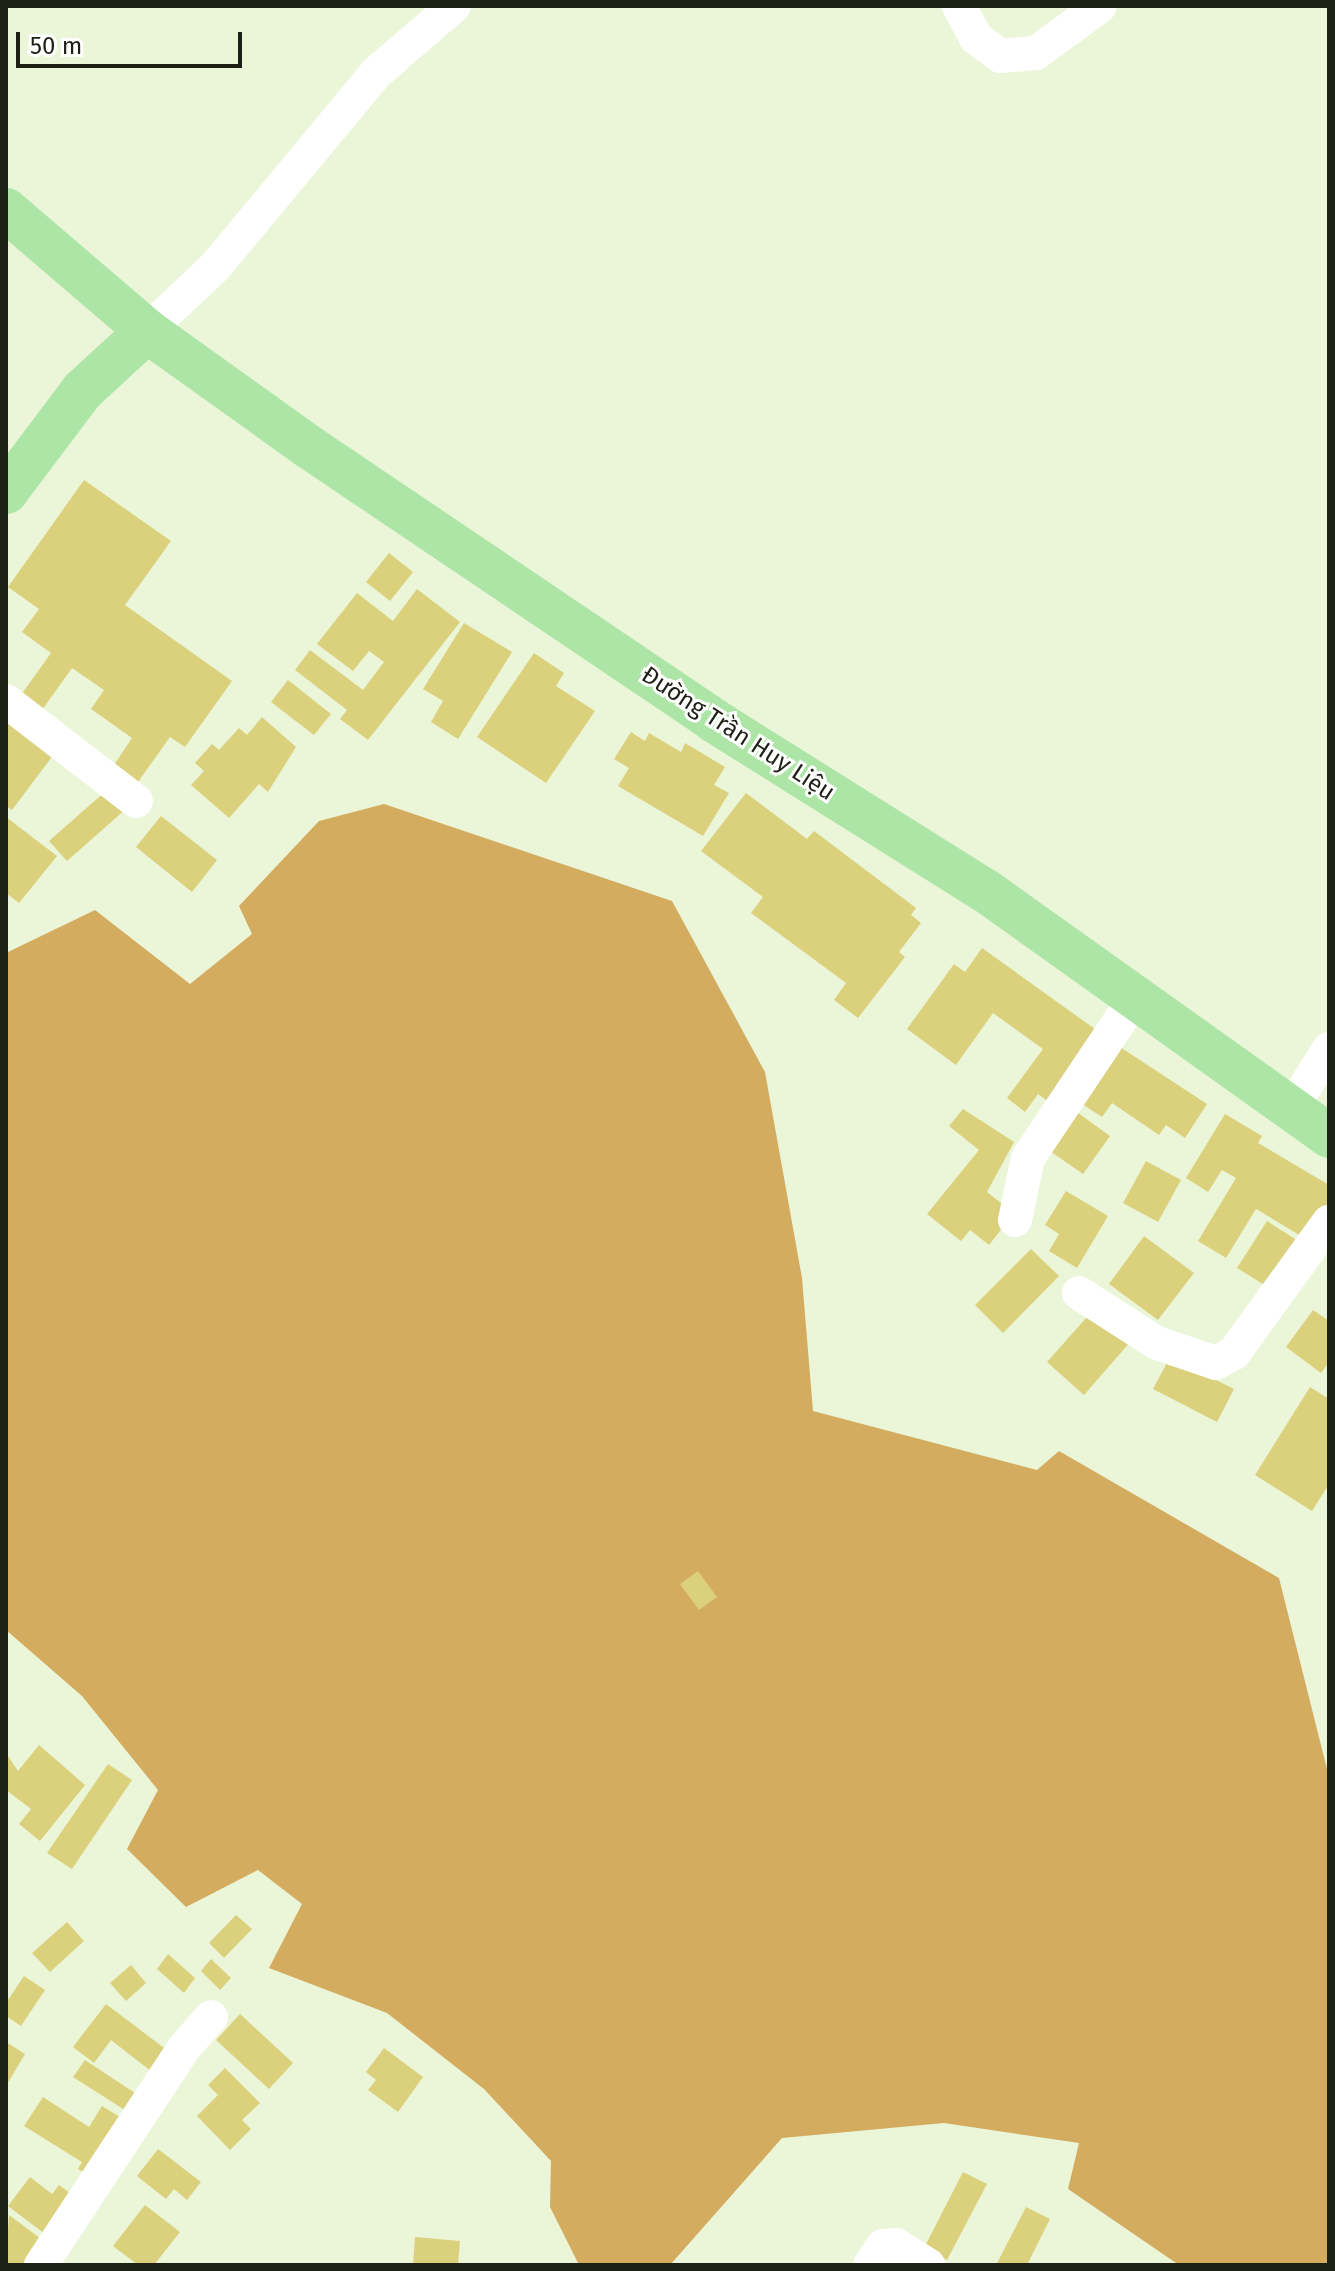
<!DOCTYPE html>
<html>
<head>
<meta charset="utf-8">
<style>
	body { margin:0 }
	#map { position:relative; width:1335px; height:2271px; overflow:hidden; background:#ebf5d8; font-family:"Fira Sans",sans-serif }
	div>[style] { position:absolute }
	.forest>* { inset:0; background:#d4ac60 }
	.building>* { inset:0; background:#dbd17d }
	.minor>* { height:34px; margin:-17px; padding:0 17px; transform-origin:17px; border-radius:17px; background:#fff }
	.highway>* { height:44px; margin:-22px; padding:0 22px; transform-origin:22px; border-radius:22px; background:#ace5a6 }
	span { translate:-50% -50%; white-space:nowrap; text-align:center; line-height:1.15; -webkit-text-stroke:6px #fff; paint-order:stroke }
	.street-label { font-size:24px; color:#1c2015 }
	.frame { position:absolute; inset:0; border:8px solid #1c2015; pointer-events:none }
	.scale { position:absolute; left:16px; top:32px; width:226px; height:36px; box-sizing:border-box; border:4px solid #1c2015; border-top:0; padding-left:10px; font-size:24px; line-height:28px; white-space:nowrap; color:#1c2015; -webkit-text-stroke:6px #fff; paint-order:stroke }
</style>
</head>
<body>
<div id="map">
	<div class="forest">
		<i style="clip-path:polygon(384px 804px,672px 901px,765px 1072px,802px 1278px,813px 1411px,1037px 1470px,1059px 1451px,1279px 1578px,1329px 1777px,1329px 2265px,1179px 2265px,1068px 2189px,1079px 2143px,944px 2123px,782px 2138px,670px 2265px,579px 2265px,550px 2207px,551px 2161px,484px 2089px,387px 2013px,269px 1968px,302px 1904px,258px 1870px,186px 1907px,127px 1849px,158px 1790px,82px 1696px,6px 1630px,6px 953px,95px 910px,190px 984px,252px 934px,239px 906px,319px 821px)"></i>
	</div>
	<div class="building">
		<i style="clip-path:polygon(84px 480px,171px 541px,125px 605px,232px 681px,185px 747px,170px 737px,138px 782px,114px 765px,132px 738px,91px 709px,104px 690px,72px 668px,37px 717px,16px 702px,51px 653px,22px 632px,39px 609px,8px 587px)"></i>
		<i style="clip-path:polygon(389px 553px,413px 572px,390px 601px,366px 582px)"></i>
		<i style="clip-path:polygon(417px 589px,460px 622px,368px 740px,340px 719px,347px 710px,295px 670px,310px 650px,363px 690px,384px 662px,369px 651px,353px 671px,317px 644px,357px 593px,393px 621px)"></i>
		<i style="clip-path:polygon(464px 623px,512px 652px,458px 739px,431px 722px,443px 701px,423px 689px)"></i>
		<i style="clip-path:polygon(534px 653px,564px 673px,556px 686px,595px 711px,546px 783px,477px 737px)"></i>
		<i style="clip-path:polygon(288px 680px,331px 714px,314px 735px,271px 702px)"></i>
		<i style="clip-path:polygon(6px 712px,57px 750px,12px 810px,6px 806px)"></i>
		<i style="clip-path:polygon(262px 717px,296px 747px,268px 792px,259px 784px,229px 818px,191px 785px,204px 771px,195px 763px,212px 744px,219px 750px,239px 728px,247px 735px)"></i>
		<i style="clip-path:polygon(631px 732px,645px 741px,649px 733px,681px 752px,685px 743px,725px 767px,714px 785px,729px 793px,703px 836px,618px 786px,629px 768px,614px 759px)"></i>
		<i style="clip-path:polygon(108px 789px,126px 809px,67px 861px,49px 841px)"></i>
		<i style="clip-path:polygon(746px 793px,807px 839px,814px 831px,916px 908px,911px 915px,921px 923px,899px 952px,905px 957px,858px 1018px,834px 1000px,846px 983px,751px 913px,763px 897px,701px 851px)"></i>
		<i style="clip-path:polygon(161px 816px,217px 860px,192px 892px,136px 847px)"></i>
		<i style="clip-path:polygon(6px 817px,57px 856px,19px 903px,6px 893px)"></i>
		<i style="clip-path:polygon(982px 948px,1106px 1037px,1055px 1107px,1038px 1094px,1025px 1112px,1007px 1098px,1043px 1049px,993px 1013px,956px 1065px,907px 1029px,954px 964px,965px 972px)"></i>
		<i style="clip-path:polygon(1120px 1047px,1207px 1104px,1185px 1138px,1166px 1125px,1159px 1135px,1112px 1103px,1102px 1117px,1082px 1104px)"></i>
		<i style="clip-path:polygon(963px 1109px,1014px 1142px,987px 1192px,1014px 1213px,989px 1245px,970px 1230px,961px 1241px,927px 1214px,979px 1150px,949px 1126px)"></i>
		<i style="clip-path:polygon(1074px 1110px,1110px 1136px,1083px 1174px,1047px 1149px)"></i>
		<i style="clip-path:polygon(1225px 1114px,1262px 1136px,1258px 1143px,1329px 1185px,1329px 1201px,1306px 1239px,1256px 1209px,1226px 1258px,1198px 1241px,1236px 1178px,1222px 1170px,1208px 1192px,1186px 1178px)"></i>
		<i style="clip-path:polygon(1146px 1161px,1181px 1180px,1158px 1222px,1123px 1203px)"></i>
		<i style="clip-path:polygon(1066px 1191px,1108px 1216px,1077px 1268px,1049px 1251px,1059px 1234px,1045px 1225px)"></i>
		<i style="clip-path:polygon(1267px 1221px,1303px 1244px,1274px 1291px,1237px 1268px)"></i>
		<i style="clip-path:polygon(1144px 1236px,1194px 1273px,1158px 1320px,1109px 1284px)"></i>
		<i style="clip-path:polygon(1031px 1249px,1059px 1276px,1003px 1333px,975px 1305px)"></i>
		<i style="clip-path:polygon(1095px 1308px,1132px 1340px,1084px 1395px,1047px 1362px)"></i>
		<i style="clip-path:polygon(1313px 1310px,1329px 1321px,1329px 1362px,1321px 1373px,1286px 1347px)"></i>
		<i style="clip-path:polygon(1170px 1357px,1234px 1389px,1217px 1422px,1153px 1389px)"></i>
		<i style="clip-path:polygon(1310px 1387px,1329px 1399px,1329px 1484px,1312px 1511px,1255px 1475px)"></i>
		<i style="clip-path:polygon(698px 1571px,717px 1597px,699px 1610px,680px 1584px)"></i>
		<i style="clip-path:polygon(39px 1745px,85px 1785px,40px 1841px,19px 1824px,31px 1809px,6px 1790px,6px 1753px,18px 1771px)"></i>
		<i style="clip-path:polygon(108px 1764px,132px 1780px,72px 1869px,47px 1853px)"></i>
		<i style="clip-path:polygon(236px 1915px,252px 1929px,224px 1958px,209px 1943px)"></i>
		<i style="clip-path:polygon(67px 1922px,84px 1941px,50px 1972px,32px 1953px)"></i>
		<i style="clip-path:polygon(168px 1954px,195px 1978px,184px 1993px,157px 1969px)"></i>
		<i style="clip-path:polygon(211px 1959px,231px 1978px,220px 1990px,201px 1971px)"></i>
		<i style="clip-path:polygon(131px 1965px,146px 1983px,126px 2001px,110px 1983px)"></i>
		<i style="clip-path:polygon(24px 1976px,45px 1990px,21px 2026px,6px 2016px,6px 2003px)"></i>
		<i style="clip-path:polygon(106px 2004px,172px 2054px,156px 2075px,111px 2040px,94px 2063px,73px 2047px)"></i>
		<i style="clip-path:polygon(240px 2014px,293px 2063px,269px 2089px,216px 2040px)"></i>
		<i style="clip-path:polygon(6px 2042px,25px 2054px,6px 2086px)"></i>
		<i style="clip-path:polygon(384px 2048px,423px 2077px,398px 2112px,368px 2090px,376px 2080px,366px 2072px)"></i>
		<i style="clip-path:polygon(85px 2060px,141px 2097px,131px 2114px,73px 2077px)"></i>
		<i style="clip-path:polygon(225px 2068px,260px 2103px,242px 2120px,251px 2129px,230px 2150px,197px 2116px,218px 2095px,208px 2085px)"></i>
		<i style="clip-path:polygon(43px 2097px,89px 2127px,102px 2106px,128px 2122px,92px 2178px,78px 2169px,82px 2162px,24px 2126px)"></i>
		<i style="clip-path:polygon(158px 2149px,201px 2182px,187px 2200px,174px 2189px,166px 2199px,137px 2176px)"></i>
		<i style="clip-path:polygon(963px 2172px,987px 2184px,947px 2260px,924px 2248px)"></i>
		<i style="clip-path:polygon(30px 2177px,52px 2194px,59px 2185px,74px 2196px,45px 2234px,8px 2206px)"></i>
		<i style="clip-path:polygon(145px 2205px,180px 2232px,154px 2265px,138px 2265px,113px 2246px)"></i>
		<i style="clip-path:polygon(1026px 2207px,1050px 2219px,1027px 2265px,996px 2265px)"></i>
		<i style="clip-path:polygon(9px 2215px,48px 2244px,32px 2265px,6px 2265px)"></i>
		<i style="clip-path:polygon(415px 2237px,460px 2241px,458px 2265px,413px 2265px)"></i>
	</div>
	<div class="minor">
		<i style="left:959px;top:6px;width:36px;rotate:62deg"></i>
		<i style="left:976px;top:38px;width:31px;rotate:36deg"></i>
		<i style="left:1001px;top:56px;width:35px;rotate:-5deg"></i>
		<i style="left:1036px;top:53px;width:79px;rotate:-36.3deg"></i>
		<i style="left:147px;top:331px;width:93px;rotate:-43.3deg"></i>
		<i style="left:215px;top:267px;width:252px;rotate:-50.3deg"></i>
		<i style="left:376px;top:73px;width:103px;rotate:-40.7deg"></i>
		<i style="left:6px;top:701px;width:164px;rotate:37.6deg"></i>
		<i style="left:1291px;top:1109px;width:71px;rotate:-57.7deg"></i>
		<i style="left:1015px;top:1220px;width:63px;rotate:-78.2deg"></i>
		<i style="left:1028px;top:1158px;width:192px;rotate:-56.2deg"></i>
		<i style="left:1079px;top:1293px;width:93px;rotate:32.7deg"></i>
		<i style="left:1157px;top:1343px;width:62px;rotate:18.7deg"></i>
		<i style="left:1216px;top:1363px;width:21px;rotate:-29deg"></i>
		<i style="left:1234px;top:1353px;width:162px;rotate:-54.1deg"></i>
		<i style="left:41px;top:2265px;width:260px;rotate:-56.6deg"></i>
		<i style="left:184px;top:2048px;width:41px;rotate:-48.9deg"></i>
		<i style="left:870px;top:2265px;width:23px;rotate:-56deg"></i>
		<i style="left:883px;top:2246px;width:13px;rotate:-4deg"></i>
		<i style="left:896px;top:2245px;width:38px;rotate:32deg"></i>
	</div>
	<div class="highway">
		<i style="left:6px;top:210px;width:186px;rotate:40.6deg"></i>
		<i style="left:147px;top:331px;width:199px;rotate:35.6deg"></i>
		<i style="left:309px;top:447px;width:488px;rotate:34deg"></i>
		<i style="left:713px;top:720px;width:322px;rotate:32.1deg"></i>
		<i style="left:986px;top:891px;width:422px;rotate:35.5deg"></i>
		<i style="left:6px;top:492px;width:126px;rotate:-53deg"></i>
		<i style="left:82px;top:391px;width:88px;rotate:-42.7deg"></i>
	</div>
	<div class="street-label">
		<span style="left:738px;top:734px;rotate:33deg">Đường Trần Huy Liệu</span>
	</div>
	<div class="frame"></div>
	<div class="scale">50 m</div>
</div>
</body>
</html>
